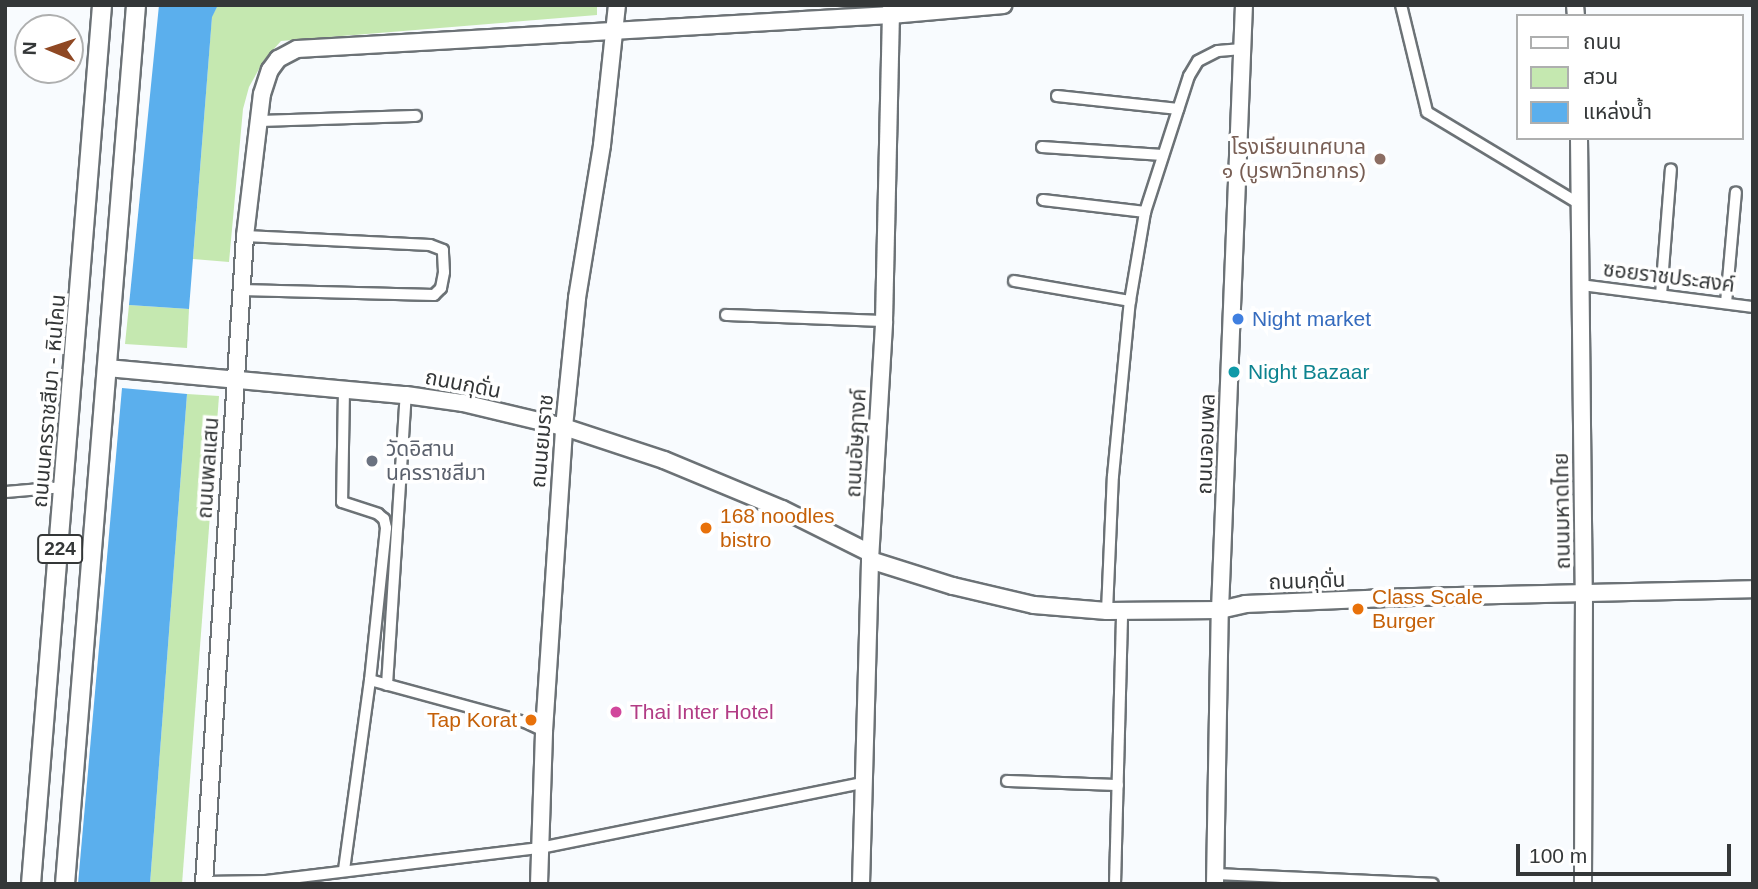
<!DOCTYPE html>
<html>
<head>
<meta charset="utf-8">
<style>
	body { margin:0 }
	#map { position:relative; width:1758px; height:889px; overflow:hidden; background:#f8fbfe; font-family:Helvetica,"Noto Sans Thai",sans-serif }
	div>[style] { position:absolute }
	.green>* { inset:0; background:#c5e8b0 }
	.water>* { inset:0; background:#5bafed }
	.roads { filter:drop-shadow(2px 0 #6c7276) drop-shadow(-2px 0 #6c7276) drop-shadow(0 2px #6c7276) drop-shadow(0 -2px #6c7276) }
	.street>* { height:10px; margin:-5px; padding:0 5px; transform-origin:5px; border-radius:5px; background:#fff }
	.secondary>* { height:16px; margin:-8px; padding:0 8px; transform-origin:8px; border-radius:8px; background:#fff }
	.primary>* { height:18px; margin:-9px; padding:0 9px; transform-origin:9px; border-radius:9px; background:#fff }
	.dots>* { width:19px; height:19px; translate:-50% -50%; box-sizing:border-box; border:4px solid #fff; border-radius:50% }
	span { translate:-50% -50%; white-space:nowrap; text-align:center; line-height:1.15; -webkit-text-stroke:7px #fff; paint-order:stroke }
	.shield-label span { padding:2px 5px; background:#fff; border:2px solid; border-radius:5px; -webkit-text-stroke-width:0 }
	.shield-label { font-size:19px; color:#343738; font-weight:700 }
	.education-label { font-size:21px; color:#785e54 }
	.right { translate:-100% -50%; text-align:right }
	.street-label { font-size:21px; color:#343738 }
	.shop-label { font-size:21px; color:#366cbe }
	.left { translate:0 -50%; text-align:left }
	.culture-label { font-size:21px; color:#0d838f }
	.worship-label { font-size:21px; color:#5b616d }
	.food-label { font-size:21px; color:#c56008 }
	.hotel-label { font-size:21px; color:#b23c85 }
	.frame { position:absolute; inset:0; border:7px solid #343738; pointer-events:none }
	.legend { position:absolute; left:1516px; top:14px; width:228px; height:126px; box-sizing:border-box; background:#fff; border:2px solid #aeafaf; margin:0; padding:9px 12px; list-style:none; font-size:21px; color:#343738 }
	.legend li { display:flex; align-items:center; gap:14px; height:35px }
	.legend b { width:35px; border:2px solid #aeafaf }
	.north { position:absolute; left:14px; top:14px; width:70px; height:70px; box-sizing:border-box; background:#fff; border:2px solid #aeafaf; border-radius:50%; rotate:272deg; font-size:19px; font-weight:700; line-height:28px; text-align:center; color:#343738 }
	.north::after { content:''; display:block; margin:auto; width:24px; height:32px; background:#8f4823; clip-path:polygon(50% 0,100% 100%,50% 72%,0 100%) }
	.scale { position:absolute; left:1516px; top:844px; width:215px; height:32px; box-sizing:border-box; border:4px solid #343738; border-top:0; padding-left:9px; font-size:21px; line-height:24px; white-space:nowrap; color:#343738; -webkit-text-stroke:5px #fff; paint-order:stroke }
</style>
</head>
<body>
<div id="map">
	<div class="green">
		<i style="clip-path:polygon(218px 5px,597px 5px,597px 15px,281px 41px,264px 60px,249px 87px,243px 109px,229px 262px,193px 259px,212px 16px)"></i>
		<i style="clip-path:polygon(129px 305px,189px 309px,187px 348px,125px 344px)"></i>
		<i style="clip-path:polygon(187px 394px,219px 396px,182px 884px,150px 884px)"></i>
	</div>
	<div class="water">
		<i style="clip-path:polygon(159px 5px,218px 5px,212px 17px,189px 309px,129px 305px)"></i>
		<i style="clip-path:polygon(122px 388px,187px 394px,150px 884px,78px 884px)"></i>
	</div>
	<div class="roads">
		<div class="street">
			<i style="left:1401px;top:5px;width:110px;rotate:76.3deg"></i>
			<i style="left:1427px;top:112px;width:180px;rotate:31.1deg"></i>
			<i style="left:1057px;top:96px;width:122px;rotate:6.1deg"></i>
			<i style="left:257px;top:121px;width:159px;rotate:-1.8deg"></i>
			<i style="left:1042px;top:147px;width:121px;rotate:3.8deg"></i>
			<i style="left:1043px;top:200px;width:103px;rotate:6.7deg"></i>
			<i style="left:1014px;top:281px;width:118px;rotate:9.8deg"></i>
			<i style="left:1581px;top:285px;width:173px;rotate:7.3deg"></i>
			<i style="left:241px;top:290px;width:193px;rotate:1.5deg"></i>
			<i style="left:434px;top:295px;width:10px;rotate:-45deg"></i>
			<i style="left:441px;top:288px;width:16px;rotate:-79deg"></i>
			<i style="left:444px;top:272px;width:22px;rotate:-93deg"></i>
			<i style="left:443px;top:250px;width:14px;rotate:-159deg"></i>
			<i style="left:430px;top:245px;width:185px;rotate:-177.2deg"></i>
			<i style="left:1661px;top:295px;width:126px;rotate:-85.5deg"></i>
			<i style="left:1726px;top:303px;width:111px;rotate:-84.9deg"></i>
			<i style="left:726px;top:315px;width:158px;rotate:2.2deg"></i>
			<i style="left:344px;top:390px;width:112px;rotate:91deg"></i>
			<i style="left:342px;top:502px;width:38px;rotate:18deg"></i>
			<i style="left:378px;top:514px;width:8px;rotate:40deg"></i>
			<i style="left:384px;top:519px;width:9px;rotate:77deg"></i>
			<i style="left:386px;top:528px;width:153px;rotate:96deg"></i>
			<i style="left:370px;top:680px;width:192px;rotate:97.8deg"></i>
			<i style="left:5px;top:492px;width:60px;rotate:-4.8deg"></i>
			<i style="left:1107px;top:611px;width:135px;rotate:-87.5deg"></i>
			<i style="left:1113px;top:476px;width:176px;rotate:-84.5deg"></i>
			<i style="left:1130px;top:301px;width:90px;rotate:-80.4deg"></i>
			<i style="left:1145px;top:212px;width:143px;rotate:-72.1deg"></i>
			<i style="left:1189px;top:76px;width:17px;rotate:-59deg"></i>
			<i style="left:1198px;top:61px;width:22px;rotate:-27deg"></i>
			<i style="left:1218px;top:51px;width:24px;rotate:-5deg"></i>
			<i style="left:370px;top:680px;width:161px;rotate:15.2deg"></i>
			<i style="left:525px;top:722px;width:21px;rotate:25deg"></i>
			<i style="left:387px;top:685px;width:291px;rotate:-86.3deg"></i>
			<i style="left:1007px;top:781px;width:111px;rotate:2.1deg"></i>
			<i style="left:1215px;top:874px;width:218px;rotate:2.6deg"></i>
			<i style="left:204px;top:882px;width:62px;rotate:-0.9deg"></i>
			<i style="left:266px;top:881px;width:276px;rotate:-6.9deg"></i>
			<i style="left:540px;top:848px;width:328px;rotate:-11.4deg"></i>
			<i style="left:1115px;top:884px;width:274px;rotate:-88.5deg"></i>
		</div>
		<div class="secondary">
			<i style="left:1575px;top:5px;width:11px;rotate:85deg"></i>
			<i style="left:1579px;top:138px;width:454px;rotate:89.4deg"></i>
			<i style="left:1584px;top:592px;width:292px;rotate:90.2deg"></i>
			<i style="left:107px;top:368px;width:300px;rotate:5.2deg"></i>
			<i style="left:406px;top:395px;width:58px;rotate:8deg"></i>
			<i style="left:463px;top:403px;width:104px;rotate:13.4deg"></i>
			<i style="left:564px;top:427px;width:105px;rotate:18.3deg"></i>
			<i style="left:664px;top:460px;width:128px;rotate:22.6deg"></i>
			<i style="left:782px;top:509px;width:98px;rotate:26.6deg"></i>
			<i style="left:870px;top:560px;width:87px;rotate:17.4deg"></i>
			<i style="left:953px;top:586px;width:83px;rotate:13.2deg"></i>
			<i style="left:1034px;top:605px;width:73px;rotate:4.7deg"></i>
			<i style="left:1107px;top:611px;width:113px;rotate:-0.5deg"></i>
			<i style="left:1220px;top:610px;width:26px;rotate:-13deg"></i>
			<i style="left:1245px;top:604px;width:166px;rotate:-2.4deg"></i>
			<i style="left:1411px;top:597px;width:342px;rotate:-1.3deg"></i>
			<i style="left:204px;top:884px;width:649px;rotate:-86.38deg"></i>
			<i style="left:245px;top:236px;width:143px;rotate:-83.2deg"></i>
			<i style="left:262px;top:94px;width:25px;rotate:-72deg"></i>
			<i style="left:270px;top:70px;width:14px;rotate:-54deg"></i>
			<i style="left:278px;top:59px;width:21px;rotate:-28deg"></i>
			<i style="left:297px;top:49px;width:595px;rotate:-3.28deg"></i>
			<i style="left:891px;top:15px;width:113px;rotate:-5.1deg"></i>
			<i style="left:539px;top:884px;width:153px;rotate:-88.1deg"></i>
			<i style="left:544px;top:731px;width:305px;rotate:-86.2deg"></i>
			<i style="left:564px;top:427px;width:130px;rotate:-84.2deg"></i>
			<i style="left:577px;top:298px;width:155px;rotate:-80.7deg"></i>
			<i style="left:602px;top:145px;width:141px;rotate:-83.9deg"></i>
			<i style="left:861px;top:884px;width:324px;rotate:-88.4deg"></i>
			<i style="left:870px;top:560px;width:239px;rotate:-86.6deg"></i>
			<i style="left:884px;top:321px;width:313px;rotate:-88.7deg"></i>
			<i style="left:1215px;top:884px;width:274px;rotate:-89deg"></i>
			<i style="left:1220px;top:610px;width:605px;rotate:-87.73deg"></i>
		</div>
		<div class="primary">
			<i style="left:31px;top:884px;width:882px;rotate:-85.38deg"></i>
			<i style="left:65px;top:884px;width:882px;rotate:-85.38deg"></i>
		</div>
	</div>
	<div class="dots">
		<i style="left:1380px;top:159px;background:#8d6e63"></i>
		<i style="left:1238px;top:319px;background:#3f7fe0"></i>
		<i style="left:1234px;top:372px;background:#0f9aa8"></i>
		<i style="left:372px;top:461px;background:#6b7280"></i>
		<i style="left:706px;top:528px;background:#e8710a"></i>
		<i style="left:1358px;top:609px;background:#e8710a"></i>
		<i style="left:616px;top:712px;background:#d1479c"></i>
		<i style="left:531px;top:720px;background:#e8710a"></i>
	</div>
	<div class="shield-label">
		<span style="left:60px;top:549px">224</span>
	</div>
	<div class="education-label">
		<span class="right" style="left:1366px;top:159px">โรงเรียนเทศบาล<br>๑ (บูรพาวิทยากร)</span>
	</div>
	<div class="street-label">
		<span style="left:1669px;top:277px;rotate:7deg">ซอยราชประสงค์</span>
		<span style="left:463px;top:384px;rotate:11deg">ถนนกุดั่น</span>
		<span style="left:49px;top:401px;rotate:-85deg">ถนนนครราชสีมา - หินโคน</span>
		<span style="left:542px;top:441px;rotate:-85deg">ถนนยมราช</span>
		<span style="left:856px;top:443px;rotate:-87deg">ถนนอัษฎางค์</span>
		<span style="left:1206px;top:444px;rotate:-88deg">ถนนจอมพล</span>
		<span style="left:208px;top:468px;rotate:-86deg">ถนนพลแสน</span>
		<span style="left:1562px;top:511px;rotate:-91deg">ถนนมหาดไทย</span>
		<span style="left:1307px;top:581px;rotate:-2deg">ถนนกุดั่น</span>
	</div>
	<div class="shop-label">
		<span class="left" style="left:1252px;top:319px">Night market</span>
	</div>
	<div class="culture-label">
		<span class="left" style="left:1248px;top:372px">Night Bazaar</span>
	</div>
	<div class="worship-label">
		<span class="left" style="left:386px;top:461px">วัดอิสาน<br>นครราชสีมา</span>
	</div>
	<div class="food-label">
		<span class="left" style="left:720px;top:528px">168 noodles<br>bistro</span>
		<span class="left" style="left:1372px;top:609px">Class Scale<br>Burger</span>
		<span class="right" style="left:517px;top:720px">Tap Korat</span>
	</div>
	<div class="hotel-label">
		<span class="left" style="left:630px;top:712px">Thai Inter Hotel</span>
	</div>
	<div class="frame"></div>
	<ul class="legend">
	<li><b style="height:9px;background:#fff"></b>ถนน</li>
	<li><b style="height:19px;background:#c5e8b0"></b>สวน</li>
	<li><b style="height:19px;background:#5bafed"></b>แหล่งน้ำ</li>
	</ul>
	<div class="north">N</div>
	<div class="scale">100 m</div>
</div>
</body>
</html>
